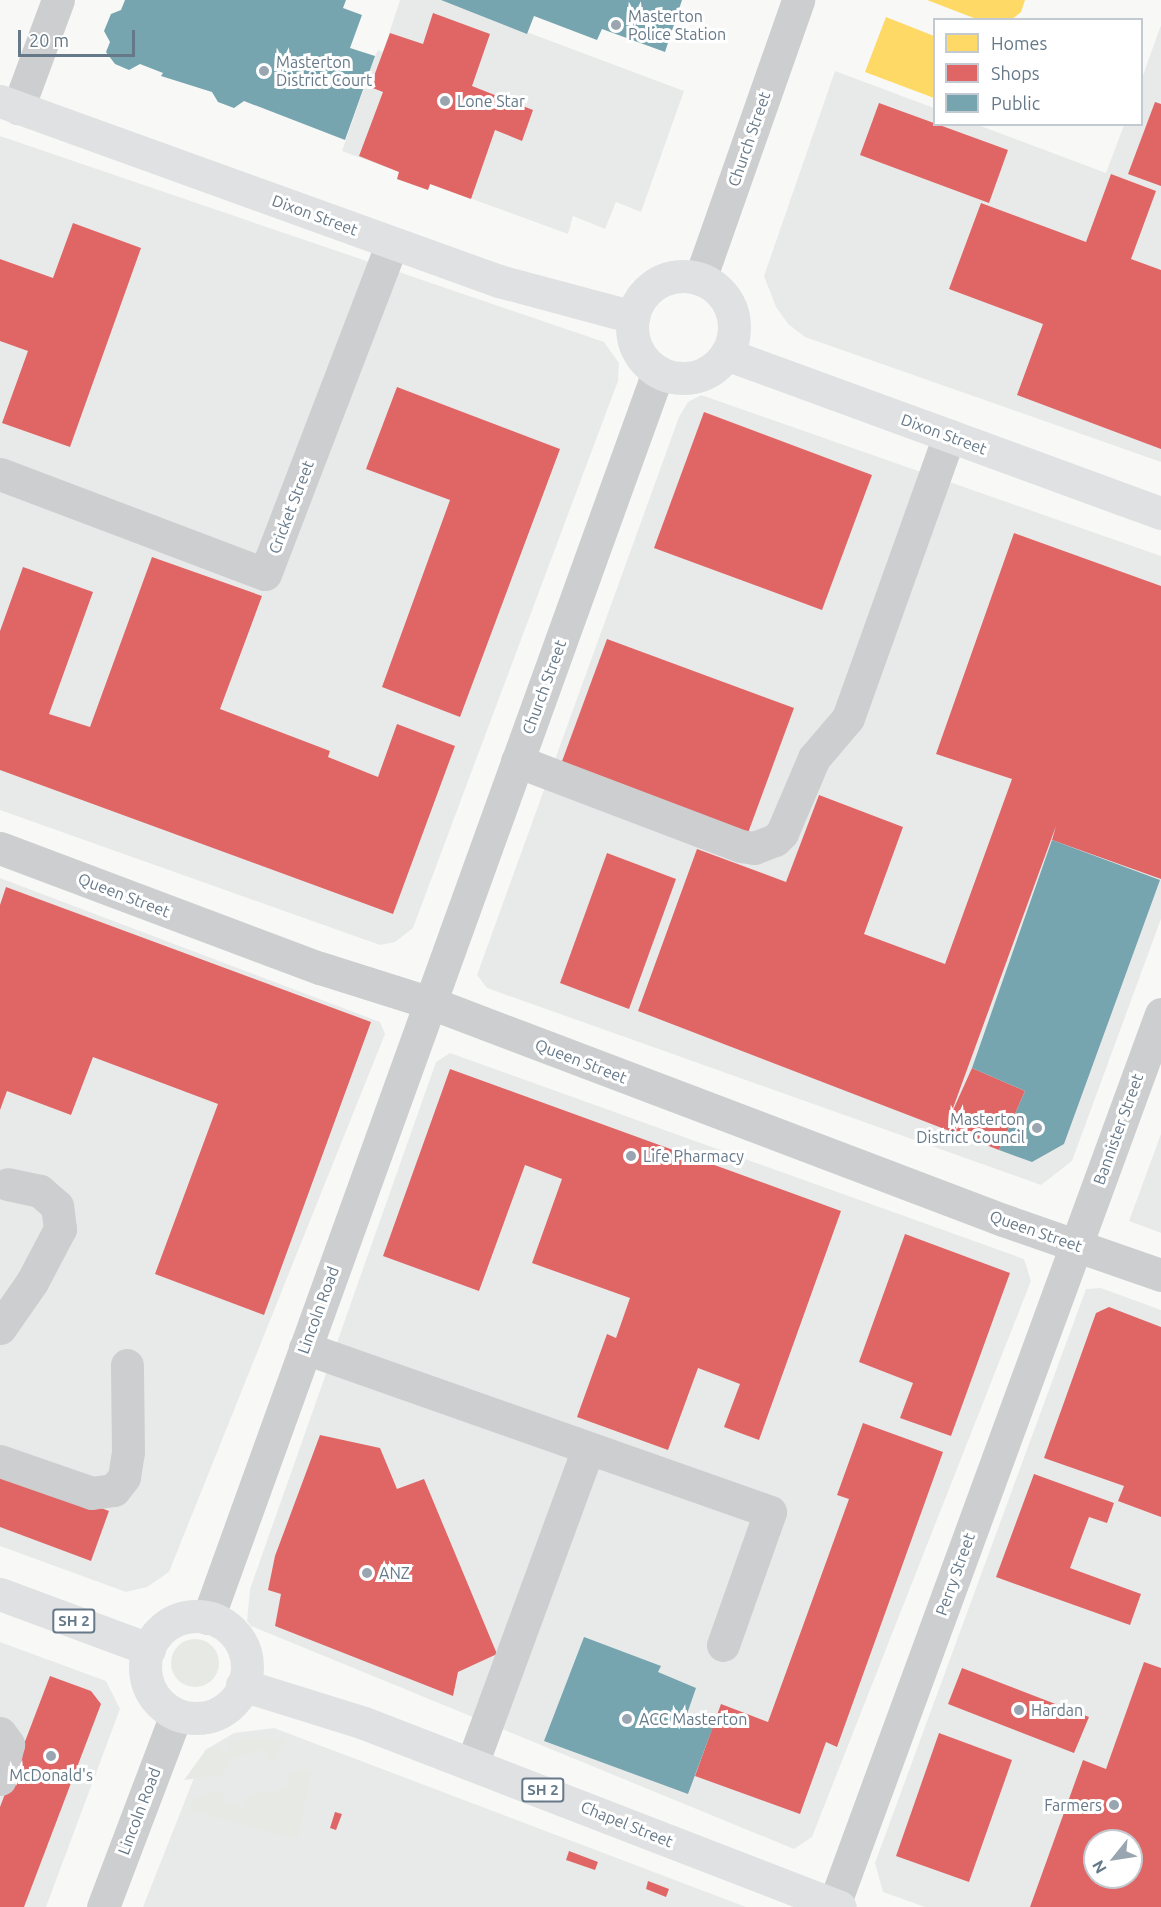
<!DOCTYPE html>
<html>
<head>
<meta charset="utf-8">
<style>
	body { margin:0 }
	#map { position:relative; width:1161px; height:1907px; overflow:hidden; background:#f8f8f7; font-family:Ubuntu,sans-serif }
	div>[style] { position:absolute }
	.built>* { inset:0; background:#e8eaea }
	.green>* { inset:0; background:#e7eae4 }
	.round { border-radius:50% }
	.homes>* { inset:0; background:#ffd966 }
	.shops>* { inset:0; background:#e06666 }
	.public>* { inset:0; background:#76a5af }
	.minor>* { height:33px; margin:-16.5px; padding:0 16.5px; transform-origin:16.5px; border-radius:16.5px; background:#cdcecf }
	.major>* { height:33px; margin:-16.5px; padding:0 16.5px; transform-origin:16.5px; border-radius:16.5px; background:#e0e1e2 }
	.major>.ring { margin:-16.5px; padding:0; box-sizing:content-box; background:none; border:33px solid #e0e1e2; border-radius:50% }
	.highway>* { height:33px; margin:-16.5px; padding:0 16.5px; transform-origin:16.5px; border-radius:16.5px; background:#e0e1e2 }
	.highway>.ring { margin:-16.5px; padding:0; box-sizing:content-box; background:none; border:33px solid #e0e1e2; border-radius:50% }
	.dots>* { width:16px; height:16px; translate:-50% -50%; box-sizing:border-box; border:3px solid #fff; border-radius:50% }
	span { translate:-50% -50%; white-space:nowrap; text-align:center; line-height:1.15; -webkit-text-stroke:6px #fff; paint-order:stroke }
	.shield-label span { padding:2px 4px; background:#fff; border:2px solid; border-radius:4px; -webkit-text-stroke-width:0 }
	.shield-label { font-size:15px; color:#667989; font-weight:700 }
	.poi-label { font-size:16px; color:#667989 }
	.left { translate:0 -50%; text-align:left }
	.right { translate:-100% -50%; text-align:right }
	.street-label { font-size:16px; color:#667989 }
	.legend { position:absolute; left:933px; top:18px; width:210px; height:108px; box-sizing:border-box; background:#fff; border:2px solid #c2c9d0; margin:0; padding:8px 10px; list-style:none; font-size:18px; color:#667989 }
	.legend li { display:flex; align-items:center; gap:12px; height:30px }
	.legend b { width:30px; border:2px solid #c2c9d0 }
	.north { position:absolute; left:1083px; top:1829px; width:60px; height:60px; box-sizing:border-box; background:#fff; border:2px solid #c2c9d0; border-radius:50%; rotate:240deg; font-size:16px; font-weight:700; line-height:24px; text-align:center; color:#667989 }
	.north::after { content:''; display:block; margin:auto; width:21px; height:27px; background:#99a5b0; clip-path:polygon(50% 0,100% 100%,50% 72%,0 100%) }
	.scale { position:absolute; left:18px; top:30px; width:117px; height:27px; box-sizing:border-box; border:3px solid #667989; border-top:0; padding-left:8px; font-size:18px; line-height:21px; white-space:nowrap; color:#667989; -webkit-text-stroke:4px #fff; paint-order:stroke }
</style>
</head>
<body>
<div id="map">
	<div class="built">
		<i style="clip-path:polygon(400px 0,441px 0,684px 91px,641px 212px,616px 202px,605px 229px,573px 216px,568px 234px,431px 184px,428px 190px,397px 179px,399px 172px,342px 151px,375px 56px,378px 50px,383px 52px)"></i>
		<i style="clip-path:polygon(1161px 25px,1161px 462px,805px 337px,788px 324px,776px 307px,764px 276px,835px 71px,934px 108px,934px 124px,978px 125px,1106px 173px,1124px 125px,1142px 124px,1142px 78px)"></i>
		<i style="clip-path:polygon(0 136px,604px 342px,619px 363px,618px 381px,413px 928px,395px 942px,380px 945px,0 810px)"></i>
		<i style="clip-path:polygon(701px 395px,1161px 556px,1161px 919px,1072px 1161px,1041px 1185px,487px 988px,477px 975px,679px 417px,688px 402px)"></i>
		<i style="clip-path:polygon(0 878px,380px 1022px,385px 1034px,169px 1572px,147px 1587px,126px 1592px,0 1546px)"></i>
		<i style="clip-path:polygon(450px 1053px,1024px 1259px,1031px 1281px,812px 1837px,794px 1849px,251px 1626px,247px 1621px,250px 1589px,436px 1062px)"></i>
		<i style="clip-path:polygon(1161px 1134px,1161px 1233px,1129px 1221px)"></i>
		<i style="clip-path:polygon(evenodd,1101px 1288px,1161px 1310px,1161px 1907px,925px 1907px,883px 1892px,875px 1863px,1086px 1289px,1101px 1288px,1095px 1841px,1131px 1841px,1131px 1877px,1095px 1877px,1095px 1841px)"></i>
		<i style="clip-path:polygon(0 1642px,106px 1681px,120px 1709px,46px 1907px,0 1907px)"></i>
		<i style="clip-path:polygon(274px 1728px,746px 1907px,143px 1907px,205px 1750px,234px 1733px)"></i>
	</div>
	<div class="green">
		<i class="round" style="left:171px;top:1639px;width:48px;height:48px"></i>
		<i style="clip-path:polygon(248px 1737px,287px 1738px,273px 1763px,260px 1749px,228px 1760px,224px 1775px,184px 1780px,205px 1751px,218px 1744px,222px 1753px,230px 1750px,227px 1741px)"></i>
		<i style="clip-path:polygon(296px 1769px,312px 1770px,298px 1840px,188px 1810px,197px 1796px,213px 1792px,224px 1793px,223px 1802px,245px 1807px,245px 1799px,254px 1795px,268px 1789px,271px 1795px,287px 1787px,286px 1777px)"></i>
	</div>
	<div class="homes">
		<i style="clip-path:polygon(927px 0,1032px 0,1025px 0,1021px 12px,1011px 20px,979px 20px)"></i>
		<i style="clip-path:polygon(886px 17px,934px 36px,934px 98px,865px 72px)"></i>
	</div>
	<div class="shops">
		<i style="clip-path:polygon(433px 13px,490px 34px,472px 86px,533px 110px,522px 141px,495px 130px,471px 199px,430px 184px,428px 190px,397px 179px,399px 172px,359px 156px,383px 92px,370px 87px,390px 33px,423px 44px)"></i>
		<i style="clip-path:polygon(1155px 102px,1161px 104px,1161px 186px,1128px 174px)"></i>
		<i style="clip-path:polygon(879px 103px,1008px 150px,989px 203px,860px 155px)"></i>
		<i style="clip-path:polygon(1111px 174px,1156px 191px,1131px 259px,1161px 270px,1161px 449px,1017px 395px,1043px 324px,949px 289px,981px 203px,1086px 242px)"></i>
		<i style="clip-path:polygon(73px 223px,141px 248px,70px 447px,2px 423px,28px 351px,0 341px,0 259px,53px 278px)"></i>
		<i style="clip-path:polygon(397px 387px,560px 449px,460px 717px,382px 687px,450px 500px,366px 469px)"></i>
		<i style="clip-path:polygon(704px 412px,872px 475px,822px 610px,654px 548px)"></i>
		<i style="clip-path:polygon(1014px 533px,1161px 586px,1161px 879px,1052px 840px,1056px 826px,949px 1119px,972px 1068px,1025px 1091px,999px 1150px,638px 1011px,697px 849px,786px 882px,819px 795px,903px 827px,864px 934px,945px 964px,1012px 779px,936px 754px)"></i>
		<i style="clip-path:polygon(152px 557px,262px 596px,220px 709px,330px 751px,328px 757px,378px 777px,397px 724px,455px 746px,393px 914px,0 770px,0 631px,23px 567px,93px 592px,49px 714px,90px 727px)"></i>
		<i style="clip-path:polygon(607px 639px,794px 708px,748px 833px,561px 764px)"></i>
		<i style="clip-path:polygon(607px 853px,676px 879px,629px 1009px,560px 983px)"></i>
		<i style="clip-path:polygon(6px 887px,371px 1022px,264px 1315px,155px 1274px,218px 1104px,93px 1057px,71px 1115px,7px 1091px,0 1110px,0 905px)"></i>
		<i style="clip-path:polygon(450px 1069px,841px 1211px,759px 1440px,724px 1427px,740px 1384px,698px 1368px,668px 1450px,577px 1417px,607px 1334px,616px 1338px,630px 1298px,532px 1263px,562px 1179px,525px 1165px,479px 1291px,383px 1256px)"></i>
		<i style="clip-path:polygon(905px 1234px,1010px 1273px,951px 1436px,900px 1418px,913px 1383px,859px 1362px)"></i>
		<i style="clip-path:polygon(1109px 1307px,1161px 1327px,1161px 1517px,1118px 1501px,1124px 1486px,1044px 1458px,1096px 1313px)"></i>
		<i style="clip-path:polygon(863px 1423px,943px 1452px,837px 1747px,826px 1742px,800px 1814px,695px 1776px,721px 1704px,768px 1722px,849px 1499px,837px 1495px)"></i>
		<i style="clip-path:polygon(320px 1435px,380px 1448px,397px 1489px,424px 1479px,497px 1654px,458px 1672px,453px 1696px,275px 1626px,281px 1594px,268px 1590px,275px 1556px)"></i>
		<i style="clip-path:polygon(0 1470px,109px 1511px,91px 1561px,0 1527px)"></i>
		<i style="clip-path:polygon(1034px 1474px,1114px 1503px,1107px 1523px,1089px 1517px,1070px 1568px,1141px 1594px,1130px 1625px,996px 1577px)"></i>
		<i style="clip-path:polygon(evenodd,1144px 1662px,1161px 1668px,1161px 1907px,1030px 1907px,1083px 1760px,1106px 1769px,1144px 1662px,1095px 1841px,1131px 1841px,1131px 1877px,1095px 1877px,1095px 1841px)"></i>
		<i style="clip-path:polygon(962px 1668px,1089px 1717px,1074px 1753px,948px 1704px)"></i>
		<i style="clip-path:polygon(50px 1676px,91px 1691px,101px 1704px,24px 1907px,0 1907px,0 1807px)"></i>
		<i style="clip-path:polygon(939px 1733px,1012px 1760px,969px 1882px,896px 1856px)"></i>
		<i style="clip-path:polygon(335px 1812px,342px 1814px,336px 1830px,330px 1828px)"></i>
		<i style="clip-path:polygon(569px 1851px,598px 1862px,595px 1870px,566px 1860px)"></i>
		<i style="clip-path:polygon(648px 1881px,669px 1889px,666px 1897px,646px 1889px)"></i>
	</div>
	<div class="public">
		<i style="clip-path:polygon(125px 0,346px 0,343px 8px,362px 15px,350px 48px,375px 56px,345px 140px,244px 101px,234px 108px,218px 102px,212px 92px,161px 76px,163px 73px,140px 64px,129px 70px,115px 64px,106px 52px,110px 42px,104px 31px,111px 14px,121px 10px)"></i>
		<i style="clip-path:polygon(441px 0,682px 0,665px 52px,602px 29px,597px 40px,534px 16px,527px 34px)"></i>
		<i style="clip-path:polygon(1052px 840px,1160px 880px,1064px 1144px,1032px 1162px,999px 1150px,1025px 1091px,972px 1068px)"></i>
		<i style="clip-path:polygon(584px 1637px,661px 1666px,658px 1672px,696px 1688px,687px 1714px,714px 1724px,688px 1794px,544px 1741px)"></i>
	</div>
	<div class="minor">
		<i style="left:18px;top:108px;width:115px;rotate:-69.7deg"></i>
		<i style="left:700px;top:279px;width:296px;rotate:-70.6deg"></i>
		<i style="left:0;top:474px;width:283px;rotate:20.7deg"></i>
		<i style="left:265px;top:574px;width:354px;rotate:-69deg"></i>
		<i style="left:517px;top:761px;width:240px;rotate:20.8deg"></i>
		<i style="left:741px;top:846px;width:13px;rotate:9deg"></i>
		<i style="left:754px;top:848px;width:22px;rotate:-21deg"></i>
		<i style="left:775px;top:840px;width:10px;rotate:-45deg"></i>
		<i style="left:782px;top:833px;width:82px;rotate:-66.9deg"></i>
		<i style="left:814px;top:758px;width:52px;rotate:-49.6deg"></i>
		<i style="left:848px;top:718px;width:300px;rotate:-70.3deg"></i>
		<i style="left:0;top:848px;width:342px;rotate:20.6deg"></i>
		<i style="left:320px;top:968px;width:116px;rotate:17.5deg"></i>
		<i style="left:431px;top:1003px;width:612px;rotate:20.78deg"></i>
		<i style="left:1003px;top:1220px;width:167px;rotate:19.2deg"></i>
		<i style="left:0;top:1328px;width:56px;rotate:-55.2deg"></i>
		<i style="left:32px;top:1282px;width:60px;rotate:-62.2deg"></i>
		<i style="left:60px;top:1229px;width:23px;rotate:-97deg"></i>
		<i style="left:57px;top:1206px;width:23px;rotate:-139deg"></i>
		<i style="left:40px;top:1191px;width:33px;rotate:-168deg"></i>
		<i style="left:305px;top:1348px;width:493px;rotate:19.4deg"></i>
		<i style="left:770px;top:1512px;width:141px;rotate:109.5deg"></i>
		<i style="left:0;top:1461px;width:97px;rotate:19.2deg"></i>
		<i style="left:92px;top:1493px;width:22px;rotate:-8deg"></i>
		<i style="left:114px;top:1490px;width:16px;rotate:-52deg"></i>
		<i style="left:124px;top:1477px;width:25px;rotate:-81deg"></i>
		<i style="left:128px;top:1452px;width:87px;rotate:-90.7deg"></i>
		<i style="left:208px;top:1618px;width:1325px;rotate:-70.14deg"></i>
		<i style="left:0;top:1733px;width:14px;rotate:54deg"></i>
		<i style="left:8px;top:1744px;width:36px;rotate:103deg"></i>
		<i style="left:472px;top:1764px;width:336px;rotate:-69.8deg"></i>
		<i style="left:834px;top:1905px;width:949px;rotate:-69.85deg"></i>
		<i style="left:103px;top:1907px;width:205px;rotate:-69.2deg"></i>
	</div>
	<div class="major">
		<i style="left:0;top:101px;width:530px;rotate:19.84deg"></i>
		<i style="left:499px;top:281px;width:139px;rotate:15deg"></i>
		<i class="ring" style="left:632px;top:276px;width:69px;height:69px"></i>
		<i style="left:726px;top:354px;width:463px;rotate:20.1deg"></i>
	</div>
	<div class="highway">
		<i style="left:0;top:1594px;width:159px;rotate:20.3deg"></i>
		<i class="ring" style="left:145px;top:1616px;width:69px;height:69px"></i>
		<i style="left:242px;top:1685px;width:128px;rotate:17.3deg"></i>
		<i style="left:364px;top:1723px;width:510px;rotate:21.13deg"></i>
	</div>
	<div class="dots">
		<i style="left:616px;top:25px;background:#99a5b0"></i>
		<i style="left:264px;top:71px;background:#99a5b0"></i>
		<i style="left:445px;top:101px;background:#99a5b0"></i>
		<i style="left:1037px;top:1128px;background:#99a5b0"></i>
		<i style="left:631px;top:1156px;background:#99a5b0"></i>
		<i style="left:367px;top:1573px;background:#99a5b0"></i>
		<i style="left:1019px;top:1710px;background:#99a5b0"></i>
		<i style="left:627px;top:1719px;background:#99a5b0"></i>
		<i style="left:51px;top:1756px;background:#99a5b0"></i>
		<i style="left:1114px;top:1805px;background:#99a5b0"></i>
	</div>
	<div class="shield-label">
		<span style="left:74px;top:1621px">SH 2</span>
		<span style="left:543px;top:1790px">SH 2</span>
	</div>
	<div class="poi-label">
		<span class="left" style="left:628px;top:25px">Masterton<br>Police Station</span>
		<span class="left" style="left:276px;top:71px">Masterton<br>District Court</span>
		<span class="left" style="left:457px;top:101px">Lone Star</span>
		<span class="right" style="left:1025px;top:1128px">Masterton<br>District Council</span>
		<span class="left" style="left:643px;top:1156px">Life Pharmacy</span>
		<span class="left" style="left:379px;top:1573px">ANZ</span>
		<span class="left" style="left:1031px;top:1710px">Hardan</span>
		<span class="left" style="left:639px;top:1719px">ACC Masterton</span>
		<span style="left:51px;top:1775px">McDonald's</span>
		<span class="right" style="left:1102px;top:1805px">Farmers</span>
	</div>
	<div class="street-label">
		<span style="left:749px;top:139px;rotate:-71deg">Church Street</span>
		<span style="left:315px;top:215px;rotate:20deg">Dixon Street</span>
		<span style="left:944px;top:434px;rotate:20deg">Dixon Street</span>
		<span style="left:291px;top:507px;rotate:-69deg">Cricket Street</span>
		<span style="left:544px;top:687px;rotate:-70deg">Church Street</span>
		<span style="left:124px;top:895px;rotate:21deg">Queen Street</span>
		<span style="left:581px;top:1061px;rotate:21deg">Queen Street</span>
		<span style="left:1118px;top:1129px;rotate:-70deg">Bannister Street</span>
		<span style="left:1036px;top:1231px;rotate:19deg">Queen Street</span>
		<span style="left:318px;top:1310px;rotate:-70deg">Lincoln Road</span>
		<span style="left:955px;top:1574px;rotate:-70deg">Perry Street</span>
		<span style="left:139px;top:1811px;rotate:-69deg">Lincoln Road</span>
		<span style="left:627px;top:1824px;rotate:22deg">Chapel Street</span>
	</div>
	<ul class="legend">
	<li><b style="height:16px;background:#ffd966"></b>Homes</li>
	<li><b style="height:16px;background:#e06666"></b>Shops</li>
	<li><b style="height:16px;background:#76a5af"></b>Public</li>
	</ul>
	<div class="north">N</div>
	<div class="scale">20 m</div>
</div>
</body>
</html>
